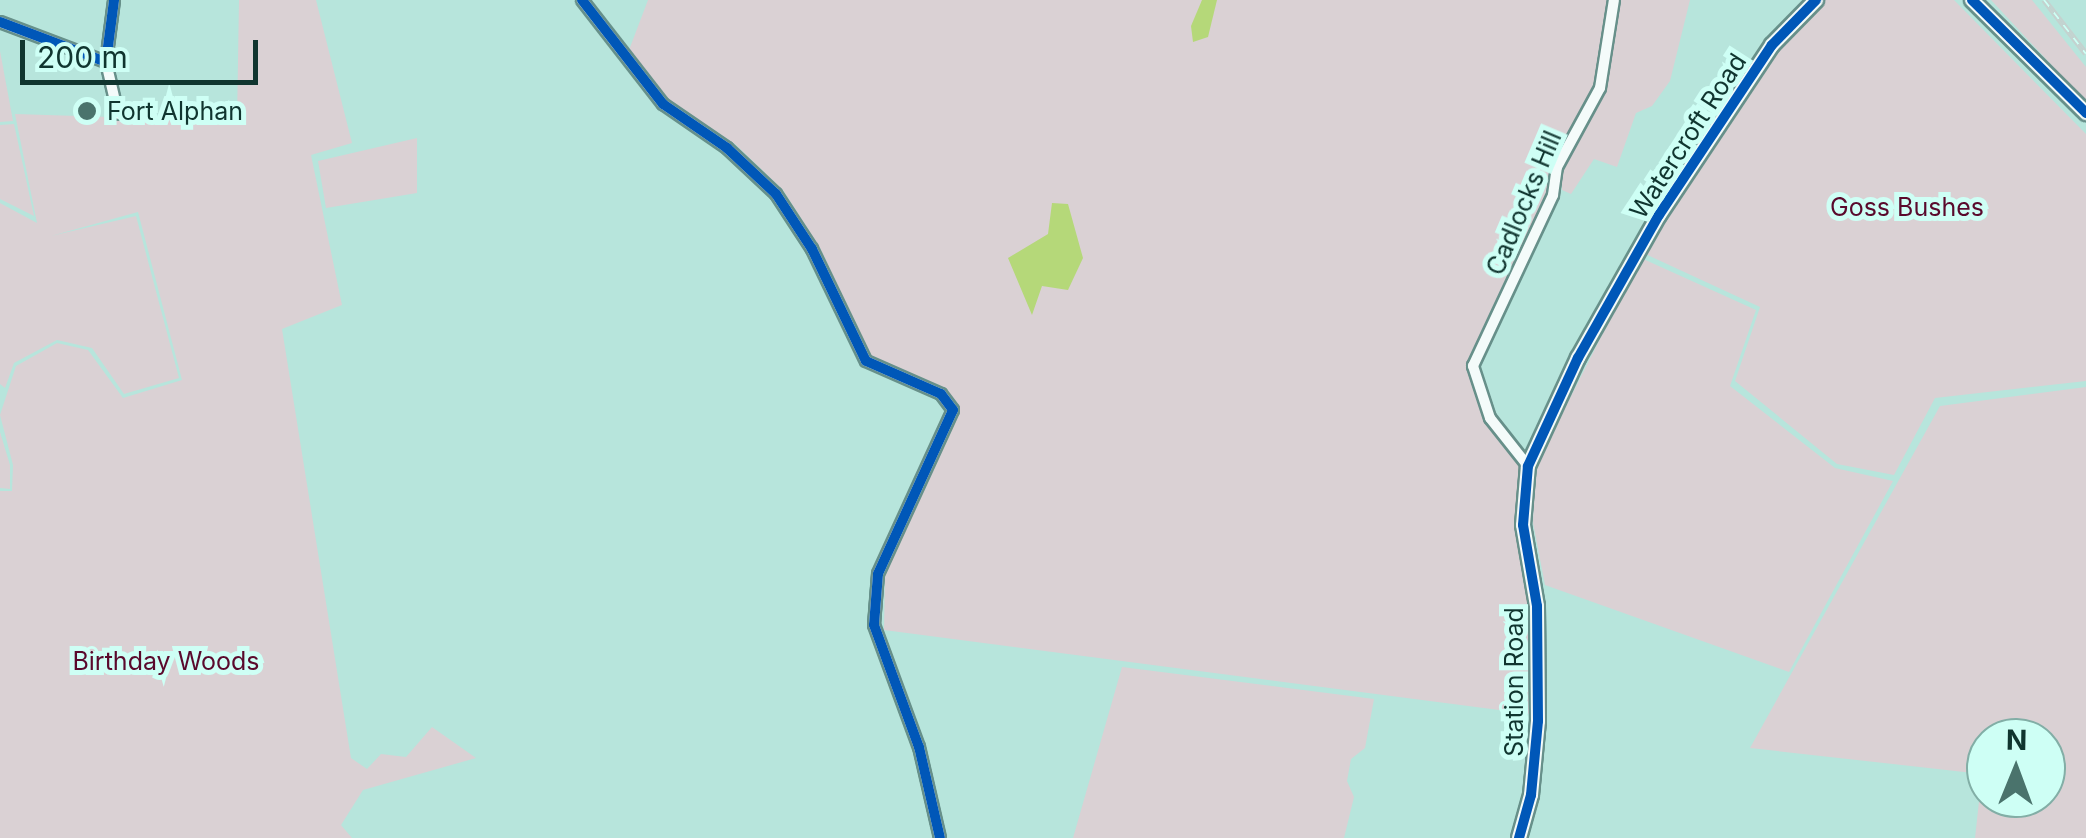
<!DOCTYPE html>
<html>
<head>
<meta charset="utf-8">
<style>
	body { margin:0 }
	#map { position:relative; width:2086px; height:838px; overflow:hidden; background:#b7e5dc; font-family:Inter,sans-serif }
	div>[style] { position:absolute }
	.green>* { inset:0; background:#dad1d4 }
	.water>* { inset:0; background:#b5d879 }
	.roads { filter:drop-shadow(2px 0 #67908a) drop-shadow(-2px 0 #67908a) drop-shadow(0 2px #67908a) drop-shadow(0 -2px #67908a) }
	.street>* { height:10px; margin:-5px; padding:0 5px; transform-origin:5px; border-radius:5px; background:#f4fbfa }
	.secondary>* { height:14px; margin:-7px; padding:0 7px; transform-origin:7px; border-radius:7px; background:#f4fbfa }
	.rail>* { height:6px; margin-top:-3px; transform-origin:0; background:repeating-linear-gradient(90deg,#cefff5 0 8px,#c4d2cf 0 16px); box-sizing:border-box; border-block:2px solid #c4d2cf }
	.cycleway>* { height:10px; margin:-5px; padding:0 5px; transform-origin:5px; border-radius:5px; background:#0057b8 }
	.dots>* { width:28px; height:28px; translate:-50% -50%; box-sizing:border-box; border:5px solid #cefff5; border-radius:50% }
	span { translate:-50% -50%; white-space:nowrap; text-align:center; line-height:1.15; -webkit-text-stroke:10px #cefff5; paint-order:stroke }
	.poi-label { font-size:25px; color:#10352f }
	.left { translate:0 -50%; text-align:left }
	.street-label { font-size:25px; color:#10352f }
	.park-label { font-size:25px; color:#5a092c }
	.north { position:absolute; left:1966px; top:718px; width:100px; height:100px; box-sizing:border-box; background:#cefff5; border:2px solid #82aea6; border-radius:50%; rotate:1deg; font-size:28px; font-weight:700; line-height:40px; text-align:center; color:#10352f }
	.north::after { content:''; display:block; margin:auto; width:35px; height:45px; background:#4a736c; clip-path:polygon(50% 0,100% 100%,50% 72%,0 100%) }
	.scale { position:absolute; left:20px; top:40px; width:238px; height:45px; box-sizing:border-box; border:5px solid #10352f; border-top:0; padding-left:12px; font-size:30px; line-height:35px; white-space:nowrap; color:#10352f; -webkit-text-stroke:8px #cefff5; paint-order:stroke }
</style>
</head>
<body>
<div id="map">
	<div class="green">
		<i style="clip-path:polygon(239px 0,316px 0,352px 143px,311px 155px,342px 305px,282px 329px,351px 758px,367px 769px,381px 754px,406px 757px,432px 727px,476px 758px,363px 790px,341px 825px,352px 838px,0 838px,0 491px,12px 491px,13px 465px,0 415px,16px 366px,57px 343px,88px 350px,123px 398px,182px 380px,138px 212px,51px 236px,136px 216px,179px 378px,124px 394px,92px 348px,57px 340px,14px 363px,5px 388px,0 384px,0 203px,37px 223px,15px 114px,237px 121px)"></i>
		<i style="clip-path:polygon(648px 0,1608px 0,1594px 86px,1551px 164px,1548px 194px,1467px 367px,1486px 423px,1521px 468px,1516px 527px,1530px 608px,1530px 714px,884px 630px,885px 574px,959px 410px,945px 390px,871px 356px,820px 248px,783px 190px,735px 144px,667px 99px,629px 50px)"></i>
		<i style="clip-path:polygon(1619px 0,1690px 0,1670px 81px,1652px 106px,1636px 113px,1617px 167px,1594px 159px,1571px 194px,1562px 190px,1561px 169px,1601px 96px)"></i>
		<i style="clip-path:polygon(1824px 0,1954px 0,2086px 134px,2086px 381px,1935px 398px,1894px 475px,1837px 464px,1735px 381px,1760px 307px,1641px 252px,1777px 48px)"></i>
		<i style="clip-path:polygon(1991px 0,2032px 0,2086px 67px,2086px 102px)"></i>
		<i style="clip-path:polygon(0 51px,13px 121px,0 122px)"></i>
		<i style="clip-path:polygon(14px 124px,34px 216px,0 199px,0 125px)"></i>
		<i style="clip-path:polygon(417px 138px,417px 193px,326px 208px,318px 161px)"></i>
		<i style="clip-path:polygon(1641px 258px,1756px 310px,1730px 386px,1835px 468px,1893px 481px,1789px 672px,1545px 585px,1533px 523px,1535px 467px)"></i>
		<i style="clip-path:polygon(evenodd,2086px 387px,2086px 838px,1975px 838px,1982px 774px,1750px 748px,1940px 406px,2086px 387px,2046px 738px,2046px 798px,1986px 798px,1986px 738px,2046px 738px)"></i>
		<i style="clip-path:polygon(0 432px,10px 465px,10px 489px,0 488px)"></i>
		<i style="clip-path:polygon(1122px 667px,1374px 699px,1365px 748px,1351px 759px,1347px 781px,1354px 797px,1344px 838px,1073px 838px)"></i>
	</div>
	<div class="water">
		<i style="clip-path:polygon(1202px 0,1217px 0,1208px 37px,1193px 42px,1191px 26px)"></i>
		<i style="clip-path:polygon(1052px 203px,1068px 204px,1083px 258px,1068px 290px,1042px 286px,1032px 315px,1008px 258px,1048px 234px)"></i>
	</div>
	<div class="roads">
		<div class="street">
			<i style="left:582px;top:0;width:132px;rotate:52.1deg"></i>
			<i style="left:663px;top:104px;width:78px;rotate:34.5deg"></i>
			<i style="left:727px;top:148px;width:67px;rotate:43.2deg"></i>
			<i style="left:776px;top:194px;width:66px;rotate:56.8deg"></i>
			<i style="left:812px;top:249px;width:124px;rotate:64.3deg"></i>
			<i style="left:866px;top:361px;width:82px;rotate:23.7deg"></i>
			<i style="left:941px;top:394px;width:20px;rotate:53deg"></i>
			<i style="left:953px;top:410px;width:180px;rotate:114.6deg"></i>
			<i style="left:878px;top:574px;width:51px;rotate:94.5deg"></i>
			<i style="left:874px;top:625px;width:130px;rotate:69.8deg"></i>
			<i style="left:919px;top:747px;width:93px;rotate:77deg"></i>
			<i style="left:0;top:22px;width:113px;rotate:20.7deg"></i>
			<i style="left:106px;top:62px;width:63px;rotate:-82.6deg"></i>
			<i style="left:106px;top:62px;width:53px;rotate:77deg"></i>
			<i style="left:1528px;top:466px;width:61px;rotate:-128.4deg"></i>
			<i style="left:1490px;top:418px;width:55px;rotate:-108.1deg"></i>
			<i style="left:1473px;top:366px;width:189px;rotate:-64.9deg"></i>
			<i style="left:1553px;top:195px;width:28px;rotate:-82deg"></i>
			<i style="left:1557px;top:167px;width:90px;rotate:-61.4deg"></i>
			<i style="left:1600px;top:88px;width:89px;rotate:-81deg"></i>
		</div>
		<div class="secondary">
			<i style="left:1972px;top:0;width:161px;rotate:44.7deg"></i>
			<i style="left:1519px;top:838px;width:45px;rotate:-74.4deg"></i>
			<i style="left:1531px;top:795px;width:74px;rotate:-84.6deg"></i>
			<i style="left:1538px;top:721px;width:115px;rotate:-90.5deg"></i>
			<i style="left:1537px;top:606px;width:82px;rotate:-99.8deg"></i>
			<i style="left:1523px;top:525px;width:59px;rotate:-85.2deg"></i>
			<i style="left:1528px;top:466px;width:119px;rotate:-65.2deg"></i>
			<i style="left:1578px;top:358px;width:164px;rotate:-60.5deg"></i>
			<i style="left:1659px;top:215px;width:204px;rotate:-56.4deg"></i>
			<i style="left:1772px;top:45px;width:63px;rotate:-45.6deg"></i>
		</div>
	</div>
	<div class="rail">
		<i style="left:2044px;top:0;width:68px;rotate:52.1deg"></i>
	</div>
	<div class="cycleway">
		<i style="left:582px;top:0;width:132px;rotate:52.1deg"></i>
		<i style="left:663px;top:104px;width:78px;rotate:34.5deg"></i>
		<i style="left:727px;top:148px;width:67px;rotate:43.2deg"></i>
		<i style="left:776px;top:194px;width:66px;rotate:56.8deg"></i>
		<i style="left:812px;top:249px;width:124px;rotate:64.3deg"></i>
		<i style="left:866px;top:361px;width:82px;rotate:23.7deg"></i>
		<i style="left:941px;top:394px;width:20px;rotate:53deg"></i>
		<i style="left:953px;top:410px;width:180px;rotate:114.6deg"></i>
		<i style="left:878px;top:574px;width:51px;rotate:94.5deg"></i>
		<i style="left:874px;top:625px;width:130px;rotate:69.8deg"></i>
		<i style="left:919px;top:747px;width:93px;rotate:77deg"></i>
		<i style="left:1972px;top:0;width:161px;rotate:44.7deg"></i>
		<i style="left:0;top:22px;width:113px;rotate:20.7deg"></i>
		<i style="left:106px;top:62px;width:63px;rotate:-82.6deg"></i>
		<i style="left:1519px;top:838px;width:45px;rotate:-74.4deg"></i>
		<i style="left:1531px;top:795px;width:74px;rotate:-84.6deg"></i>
		<i style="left:1538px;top:721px;width:115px;rotate:-90.5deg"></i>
		<i style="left:1537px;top:606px;width:82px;rotate:-99.8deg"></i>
		<i style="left:1523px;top:525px;width:59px;rotate:-85.2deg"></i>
		<i style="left:1528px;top:466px;width:119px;rotate:-65.2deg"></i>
		<i style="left:1578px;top:358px;width:164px;rotate:-60.5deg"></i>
		<i style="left:1659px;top:215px;width:204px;rotate:-56.4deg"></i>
		<i style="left:1772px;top:45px;width:63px;rotate:-45.6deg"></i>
	</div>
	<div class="dots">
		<i style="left:87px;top:111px;background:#4a736c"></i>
	</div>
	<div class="poi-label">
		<span class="left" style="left:107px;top:111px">Fort Alphan</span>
	</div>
	<div class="street-label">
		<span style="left:1688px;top:136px;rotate:-57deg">Watercroft Road</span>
		<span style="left:1524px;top:203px;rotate:-67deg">Cadlocks Hill</span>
		<span style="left:1514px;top:682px;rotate:-90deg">Station Road</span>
	</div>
	<div class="park-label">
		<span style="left:1907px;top:207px">Goss Bushes</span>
		<span style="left:166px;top:661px">Birthday Woods</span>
	</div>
	<div class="north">N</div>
	<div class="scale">200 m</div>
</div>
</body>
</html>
